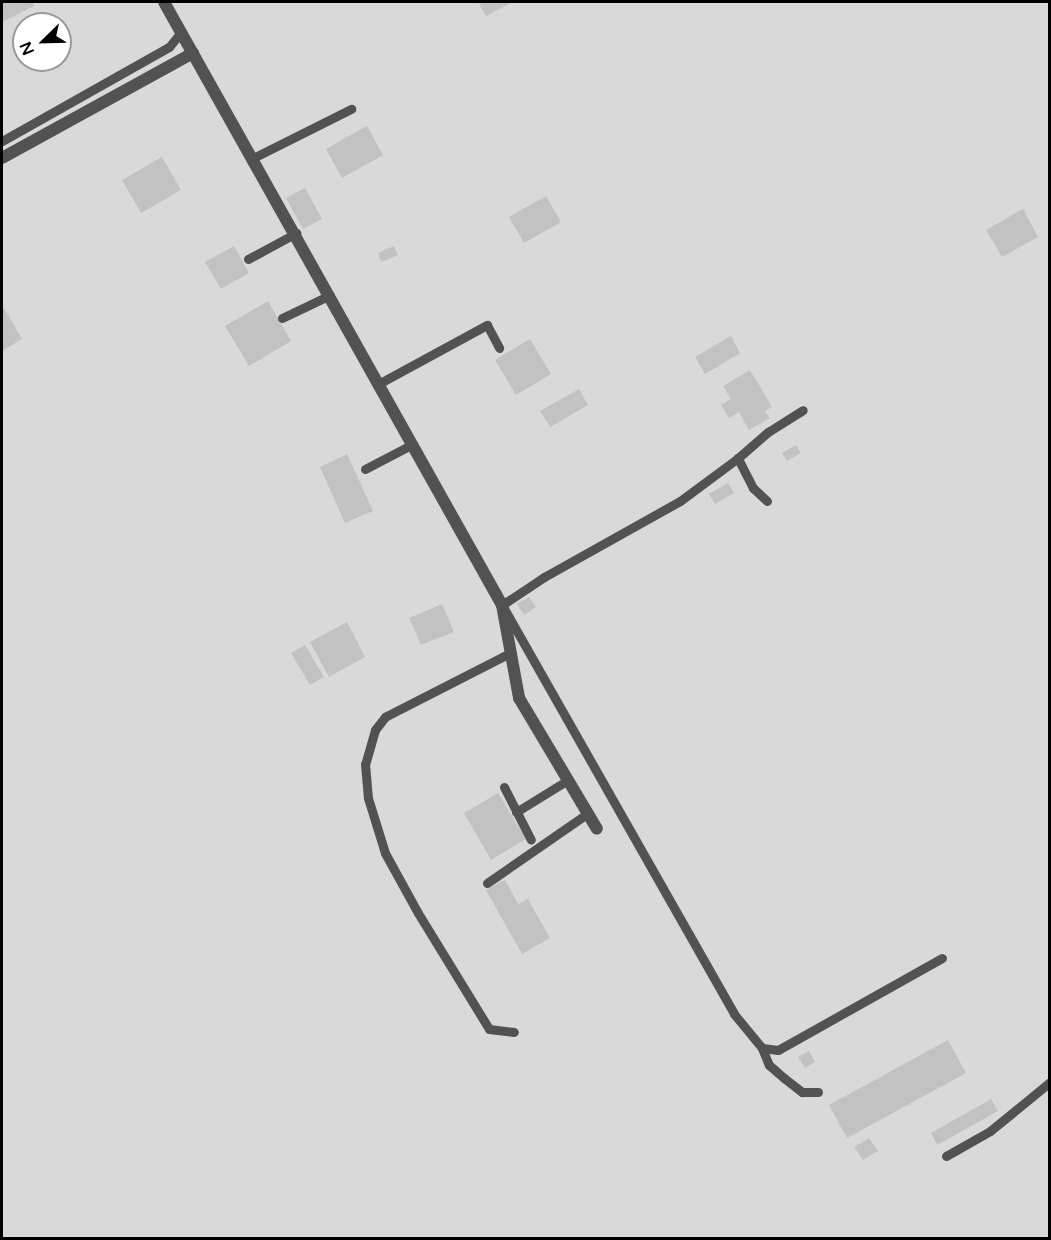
<!DOCTYPE html>
<html>
<head>
<meta charset="utf-8">
<style>
	body { margin:0 }
	#map { position:relative; width:1051px; height:1240px; overflow:hidden; background:#fff; font-family:"Varela Round",sans-serif }
	div>[style] { position:absolute }
	.green>* { inset:0; background:#d9d9d9 }
	.building>* { inset:0; background:#c2c2c2 }
	.service>* { height:9px; margin:-4.5px; padding:0 4.5px; transform-origin:4.5px; border-radius:4.5px; background:#525252 }
	.minor>* { height:12px; margin:-6px; padding:0 6px; transform-origin:6px; border-radius:6px; background:#525252 }
	span { translate:-50% -50%; white-space:nowrap; text-align:center; line-height:1.15; -webkit-text-stroke:4.5px #fff; paint-order:stroke }
	.frame { position:absolute; inset:0; border:3px solid #000; pointer-events:none }
	.north { position:absolute; left:12px; top:12px; width:60px; height:60px; box-sizing:border-box; background:#fff; border:2px solid #999; border-radius:50%; rotate:247deg; font-size:16px; font-weight:700; line-height:24px; text-align:center; color:#000 }
	.north::after { content:''; display:block; margin:auto; width:21px; height:27px; background:#000; clip-path:polygon(50% 0,100% 100%,50% 72%,0 100%) }
</style>
</head>
<body>
<div id="map">
	<div class="green">
		<i style="clip-path:polygon(evenodd,2px 2px,1049px 2px,1049px 1238px,2px 1238px,2px 2px,24px 24px,60px 24px,60px 60px,24px 60px,24px 24px)"></i>
	</div>
	<div class="building">
		<i style="clip-path:polygon(2px 2px,32px 2px,34px 6px,2px 22px)"></i>
		<i style="clip-path:polygon(484px 2px,513px 2px,486px 16px,479px 4px)"></i>
		<i style="clip-path:polygon(367px 126px,383px 155px,342px 178px,326px 149px)"></i>
		<i style="clip-path:polygon(162px 157px,181px 190px,141px 213px,122px 180px)"></i>
		<i style="clip-path:polygon(305px 188px,322px 219px,303px 229px,286px 198px)"></i>
		<i style="clip-path:polygon(546px 196px,561px 222px,524px 243px,509px 217px)"></i>
		<i style="clip-path:polygon(1023px 209px,1038px 237px,1002px 257px,986px 230px)"></i>
		<i style="clip-path:polygon(234px 246px,249px 273px,221px 289px,205px 262px)"></i>
		<i style="clip-path:polygon(394px 246px,398px 255px,381px 262px,378px 253px)"></i>
		<i style="clip-path:polygon(268px 301px,291px 341px,249px 366px,225px 326px)"></i>
		<i style="clip-path:polygon(4px 308px,22px 339px,2px 351px,2px 309px)"></i>
		<i style="clip-path:polygon(731px 336px,740px 353px,705px 374px,695px 357px)"></i>
		<i style="clip-path:polygon(530px 339px,551px 374px,516px 395px,495px 360px)"></i>
		<i style="clip-path:polygon(750px 370px,772px 407px,765px 411px,770px 418px,749px 430px,739px 412px,729px 418px,721px 405px,731px 399px,723px 386px)"></i>
		<i style="clip-path:polygon(579px 389px,588px 405px,550px 427px,540px 411px)"></i>
		<i style="clip-path:polygon(796px 445px,801px 453px,787px 461px,782px 453px)"></i>
		<i style="clip-path:polygon(347px 454px,373px 511px,345px 523px,320px 467px)"></i>
		<i style="clip-path:polygon(728px 483px,734px 493px,715px 504px,709px 494px)"></i>
		<i style="clip-path:polygon(529px 597px,536px 607px,524px 615px,517px 604px)"></i>
		<i style="clip-path:polygon(442px 604px,454px 632px,421px 645px,409px 618px)"></i>
		<i style="clip-path:polygon(347px 622px,365px 657px,329px 677px,310px 642px)"></i>
		<i style="clip-path:polygon(305px 645px,324px 677px,310px 685px,291px 653px)"></i>
		<i style="clip-path:polygon(498px 793px,526px 839px,491px 860px,464px 813px)"></i>
		<i style="clip-path:polygon(505px 880px,518px 904px,528px 899px,550px 938px,522px 954px,486px 890px)"></i>
		<i style="clip-path:polygon(948px 1040px,966px 1073px,847px 1138px,829px 1105px)"></i>
		<i style="clip-path:polygon(809px 1051px,815px 1062px,805px 1068px,798px 1057px)"></i>
		<i style="clip-path:polygon(991px 1099px,998px 1111px,937px 1145px,931px 1133px)"></i>
		<i style="clip-path:polygon(869px 1138px,878px 1151px,863px 1160px,854px 1147px)"></i>
	</div>
	<div class="service">
		<i style="left:2px;top:141px;width:192px;rotate:-29.4deg"></i>
		<i style="left:169px;top:47px;width:19px;rotate:-51deg"></i>
		<i style="left:253px;top:158px;width:110px;rotate:-26.6deg"></i>
		<i style="left:248px;top:259px;width:55px;rotate:-28.4deg"></i>
		<i style="left:282px;top:318px;width:53px;rotate:-25.6deg"></i>
		<i style="left:380px;top:383px;width:122px;rotate:-28.5deg"></i>
		<i style="left:487px;top:325px;width:26px;rotate:62deg"></i>
		<i style="left:738px;top:458px;width:72px;rotate:143.4deg"></i>
		<i style="left:680px;top:501px;width:156px;rotate:150.8deg"></i>
		<i style="left:544px;top:577px;width:50px;rotate:146.3deg"></i>
		<i style="left:502px;top:605px;width:470px;rotate:60.4deg"></i>
		<i style="left:734px;top:1014px;width:44px;rotate:50.5deg"></i>
		<i style="left:762px;top:1048px;width:16px;rotate:7deg"></i>
		<i style="left:778px;top:1050px;width:188px;rotate:-29.3deg"></i>
		<i style="left:365px;top:469px;width:54px;rotate:-27.5deg"></i>
		<i style="left:767px;top:501px;width:19px;rotate:-137deg"></i>
		<i style="left:753px;top:488px;width:34px;rotate:-117deg"></i>
		<i style="left:738px;top:458px;width:40px;rotate:-41deg"></i>
		<i style="left:768px;top:432px;width:41px;rotate:-32.2deg"></i>
		<i style="left:508px;top:654px;width:138px;rotate:152.9deg"></i>
		<i style="left:385px;top:717px;width:16px;rotate:128deg"></i>
		<i style="left:375px;top:730px;width:35px;rotate:106deg"></i>
		<i style="left:365px;top:764px;width:34px;rotate:85deg"></i>
		<i style="left:368px;top:798px;width:58px;rotate:72.8deg"></i>
		<i style="left:385px;top:853px;width:68px;rotate:61.2deg"></i>
		<i style="left:418px;top:913px;width:136px;rotate:58.5deg"></i>
		<i style="left:489px;top:1029px;width:25px;rotate:7deg"></i>
		<i style="left:504px;top:787px;width:59px;rotate:63deg"></i>
		<i style="left:516px;top:812px;width:61px;rotate:-31.6deg"></i>
		<i style="left:487px;top:883px;width:123px;rotate:-34.7deg"></i>
		<i style="left:762px;top:1048px;width:18px;rotate:68deg"></i>
		<i style="left:769px;top:1065px;width:20px;rotate:41deg"></i>
		<i style="left:784px;top:1078px;width:23px;rotate:38deg"></i>
		<i style="left:802px;top:1092px;width:16px"></i>
		<i style="left:946px;top:1156px;width:51px;rotate:-29.6deg"></i>
		<i style="left:990px;top:1131px;width:77px;rotate:-39.2deg"></i>
	</div>
	<div class="minor">
		<i style="left:164px;top:2px;width:691px;rotate:60.73deg"></i>
		<i style="left:502px;top:605px;width:95px;rotate:79.6deg"></i>
		<i style="left:519px;top:698px;width:152px;rotate:59.2deg"></i>
		<i style="left:2px;top:158px;width:218px;rotate:-28.8deg"></i>
	</div>
	<div class="frame"></div>
	<div class="north">N</div>
</div>
</body>
</html>
